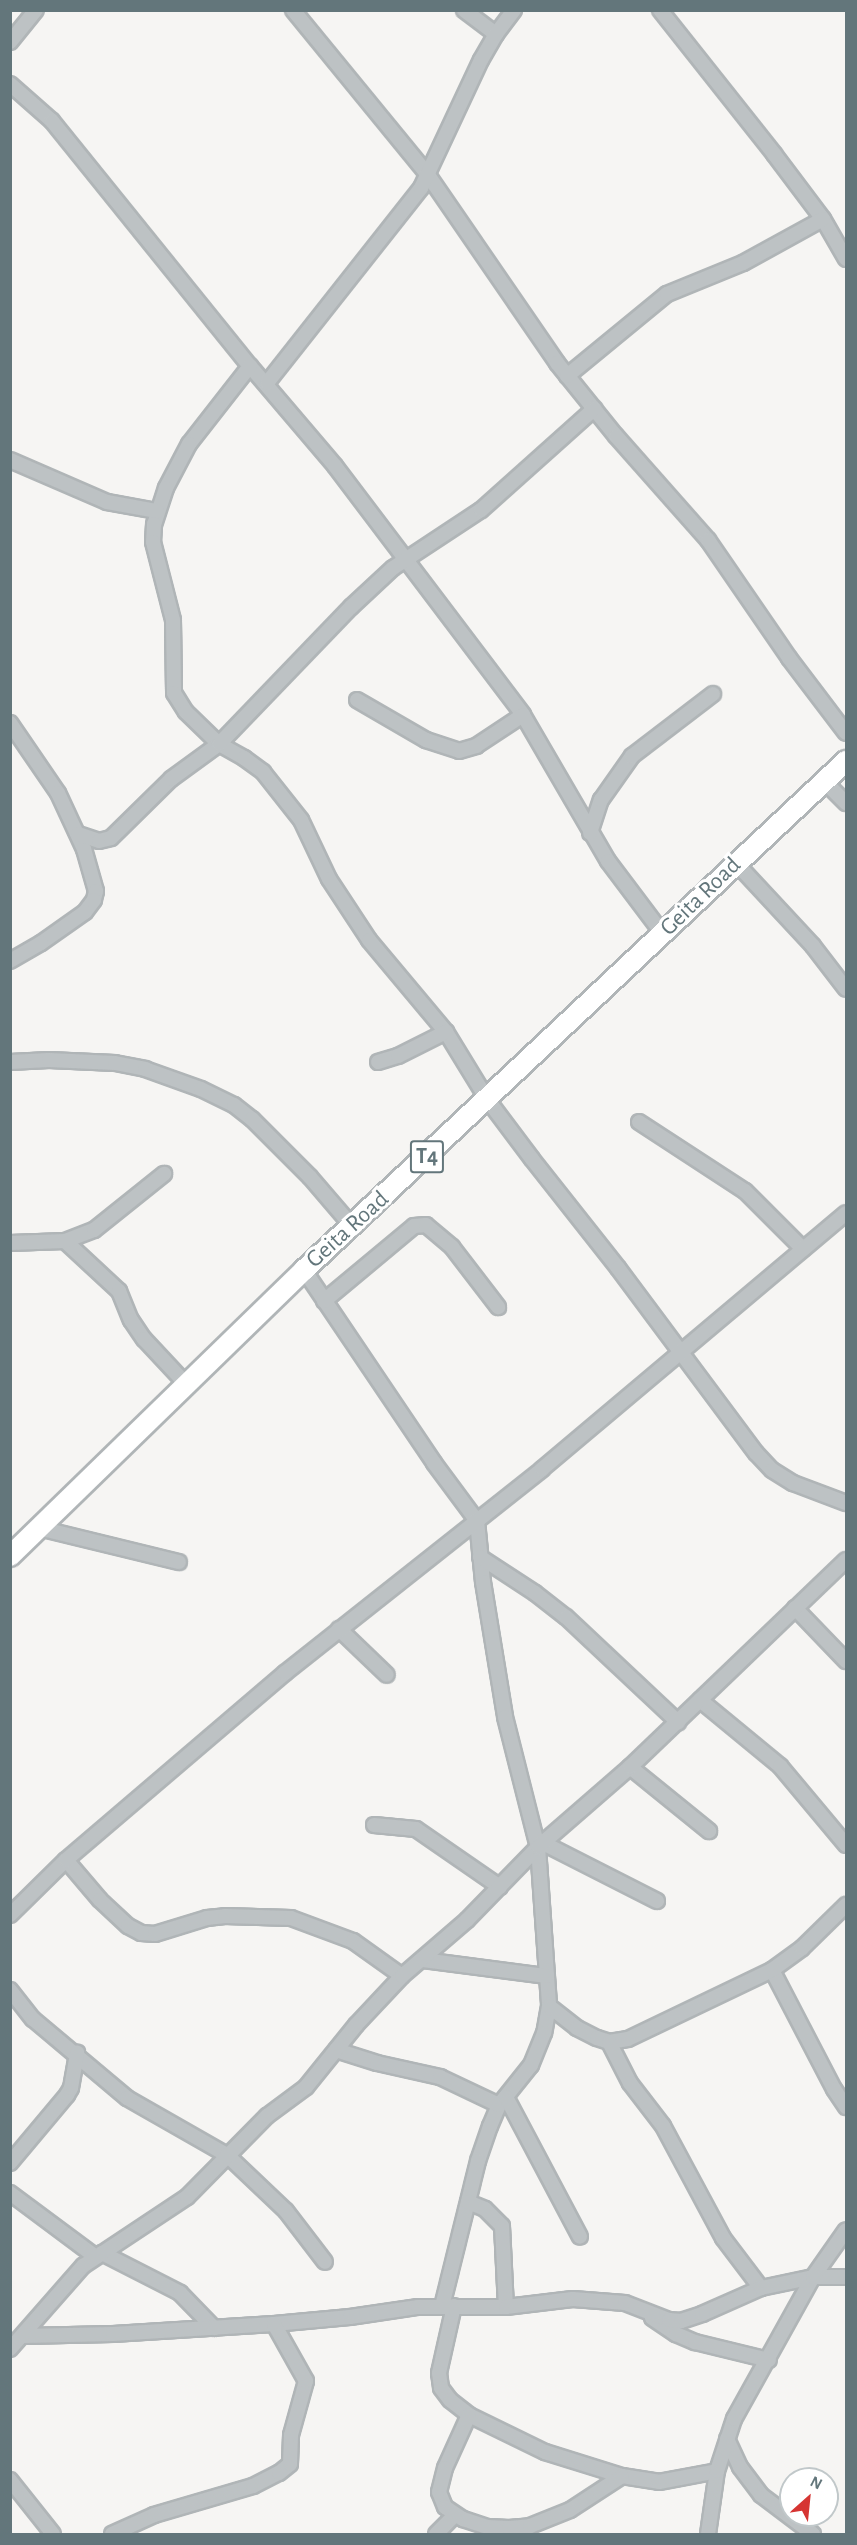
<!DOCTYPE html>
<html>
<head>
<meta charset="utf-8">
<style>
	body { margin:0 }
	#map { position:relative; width:857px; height:2545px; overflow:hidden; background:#f6f5f3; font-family:"Alegreya Sans",sans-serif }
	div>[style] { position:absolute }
	.roads { filter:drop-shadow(2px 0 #b0b5b7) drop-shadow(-2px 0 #b0b5b7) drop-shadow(0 2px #b0b5b7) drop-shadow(0 -2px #b0b5b7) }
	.minor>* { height:14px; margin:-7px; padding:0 7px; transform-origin:7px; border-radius:7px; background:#bdc2c4 }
	.highway>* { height:20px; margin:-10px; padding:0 10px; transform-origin:10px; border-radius:10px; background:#fff }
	span { translate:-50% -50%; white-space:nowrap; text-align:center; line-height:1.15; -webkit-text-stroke:6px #fff; paint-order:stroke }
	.shield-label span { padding:2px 4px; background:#fff; border:2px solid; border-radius:4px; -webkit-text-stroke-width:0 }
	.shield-label { font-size:22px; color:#63767b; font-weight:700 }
	.street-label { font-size:24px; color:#63767b }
	.frame { position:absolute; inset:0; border:12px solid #63767b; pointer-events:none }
	.north { position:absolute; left:779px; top:2467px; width:60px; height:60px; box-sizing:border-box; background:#fff; border:2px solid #c1c8ca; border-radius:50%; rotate:27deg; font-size:16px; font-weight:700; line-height:24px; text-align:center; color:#63767b }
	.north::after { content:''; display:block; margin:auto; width:21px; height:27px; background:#d63532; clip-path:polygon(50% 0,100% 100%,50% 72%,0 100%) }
</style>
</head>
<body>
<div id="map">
	<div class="roads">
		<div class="minor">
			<i style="left:293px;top:10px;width:213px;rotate:50.7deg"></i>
			<i style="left:428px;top:175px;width:228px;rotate:55.5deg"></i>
			<i style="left:557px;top:363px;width:94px;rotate:51.1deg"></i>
			<i style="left:616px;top:436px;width:139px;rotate:48.5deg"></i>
			<i style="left:708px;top:540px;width:143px;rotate:55.5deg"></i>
			<i style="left:789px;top:658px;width:94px;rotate:52.8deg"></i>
			<i style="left:464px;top:10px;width:40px;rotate:37deg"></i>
			<i style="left:660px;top:10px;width:184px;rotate:51.6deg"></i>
			<i style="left:774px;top:154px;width:81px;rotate:53deg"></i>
			<i style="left:823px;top:219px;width:46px;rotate:60.1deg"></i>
			<i style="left:10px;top:42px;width:41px;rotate:-50.9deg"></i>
			<i style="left:10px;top:84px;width:56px;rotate:41.4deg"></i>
			<i style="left:52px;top:121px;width:315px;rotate:51.1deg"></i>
			<i style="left:250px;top:366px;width:131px;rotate:49.6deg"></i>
			<i style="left:335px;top:466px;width:312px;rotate:52.9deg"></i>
			<i style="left:523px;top:715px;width:169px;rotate:59.8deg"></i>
			<i style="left:608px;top:861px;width:91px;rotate:53deg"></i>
			<i style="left:250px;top:366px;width:99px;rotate:128deg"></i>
			<i style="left:189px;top:444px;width:50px;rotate:117.6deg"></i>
			<i style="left:166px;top:488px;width:38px;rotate:108deg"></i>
			<i style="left:154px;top:524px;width:18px;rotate:93deg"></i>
			<i style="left:153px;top:542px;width:81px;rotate:75.6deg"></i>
			<i style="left:173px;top:620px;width:73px;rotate:89.2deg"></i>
			<i style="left:174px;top:693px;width:22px;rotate:58deg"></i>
			<i style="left:186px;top:712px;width:46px;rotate:44.1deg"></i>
			<i style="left:219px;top:744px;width:29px;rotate:29deg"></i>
			<i style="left:244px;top:758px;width:24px;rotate:36deg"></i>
			<i style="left:263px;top:772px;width:61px;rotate:51.6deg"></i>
			<i style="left:301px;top:820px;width:65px;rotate:64.6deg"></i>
			<i style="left:329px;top:879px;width:73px;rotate:56.7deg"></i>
			<i style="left:369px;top:940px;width:120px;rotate:50.1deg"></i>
			<i style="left:446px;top:1032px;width:79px;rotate:58.5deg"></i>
			<i style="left:487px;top:1099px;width:75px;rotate:53.1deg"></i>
			<i style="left:532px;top:1159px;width:139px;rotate:51.7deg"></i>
			<i style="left:618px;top:1268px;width:231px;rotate:53.3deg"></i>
			<i style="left:756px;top:1453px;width:23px;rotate:47deg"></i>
			<i style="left:772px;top:1470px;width:25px;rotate:32deg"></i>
			<i style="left:793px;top:1483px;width:57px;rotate:20.7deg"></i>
			<i style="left:567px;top:376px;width:129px;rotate:-39.4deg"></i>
			<i style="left:667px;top:294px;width:82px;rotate:-22.2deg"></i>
			<i style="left:743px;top:263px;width:91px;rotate:-28.8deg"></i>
			<i style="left:267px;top:383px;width:248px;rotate:-51.7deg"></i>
			<i style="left:421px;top:188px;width:141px;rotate:-64.9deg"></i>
			<i style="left:481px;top:60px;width:30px;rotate:-60deg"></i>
			<i style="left:496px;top:34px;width:30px;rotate:-53deg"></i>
			<i style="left:10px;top:460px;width:106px;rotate:23.4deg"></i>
			<i style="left:107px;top:502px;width:51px;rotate:10.2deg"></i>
			<i style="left:357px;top:700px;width:80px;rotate:30.1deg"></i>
			<i style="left:426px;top:740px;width:35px;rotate:18deg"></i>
			<i style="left:459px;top:751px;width:18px;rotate:-16deg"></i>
			<i style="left:476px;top:746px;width:56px;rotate:-33.4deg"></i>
			<i style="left:10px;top:723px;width:85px;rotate:55.6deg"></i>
			<i style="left:58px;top:793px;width:62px;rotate:65.1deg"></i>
			<i style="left:84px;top:849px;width:44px;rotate:74.1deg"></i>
			<i style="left:96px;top:891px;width:9px;rotate:103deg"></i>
			<i style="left:94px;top:900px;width:15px;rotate:127deg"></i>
			<i style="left:85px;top:912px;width:54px;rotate:144.8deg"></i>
			<i style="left:41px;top:943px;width:36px;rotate:150deg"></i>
			<i style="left:825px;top:782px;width:30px;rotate:45deg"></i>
			<i style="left:590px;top:833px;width:35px;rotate:-72deg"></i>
			<i style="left:601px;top:800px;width:54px;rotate:-54.8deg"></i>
			<i style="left:632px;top:756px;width:102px;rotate:-37.4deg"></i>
			<i style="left:78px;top:834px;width:22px;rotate:18deg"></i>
			<i style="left:99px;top:841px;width:12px;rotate:-14deg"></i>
			<i style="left:111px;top:838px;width:84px;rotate:-44.5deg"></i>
			<i style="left:171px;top:779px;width:59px;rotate:-36.1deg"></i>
			<i style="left:219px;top:744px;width:190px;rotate:-46.1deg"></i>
			<i style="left:351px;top:607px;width:57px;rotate:-42.9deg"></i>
			<i style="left:393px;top:568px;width:105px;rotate:-33.4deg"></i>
			<i style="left:481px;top:510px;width:152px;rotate:-41.8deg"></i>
			<i style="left:736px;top:863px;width:113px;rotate:47.1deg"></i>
			<i style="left:813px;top:946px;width:54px;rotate:52.5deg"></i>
			<i style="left:10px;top:1062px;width:39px;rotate:-3deg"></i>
			<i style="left:49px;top:1060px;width:66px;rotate:2.6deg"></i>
			<i style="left:115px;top:1063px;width:31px;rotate:11deg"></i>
			<i style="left:145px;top:1069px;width:59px;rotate:19.7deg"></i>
			<i style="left:201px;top:1089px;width:37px;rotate:26deg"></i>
			<i style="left:234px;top:1105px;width:23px;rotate:38deg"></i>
			<i style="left:252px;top:1119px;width:82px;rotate:45deg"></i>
			<i style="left:310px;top:1177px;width:65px;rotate:49.4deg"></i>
			<i style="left:378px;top:1062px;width:21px;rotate:-17deg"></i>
			<i style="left:398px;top:1056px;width:54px;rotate:-26.6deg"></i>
			<i style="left:639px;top:1122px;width:126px;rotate:33.1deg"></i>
			<i style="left:745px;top:1191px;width:82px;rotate:45deg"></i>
			<i style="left:65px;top:1241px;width:74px;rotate:42.8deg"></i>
			<i style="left:119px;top:1291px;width:31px;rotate:68deg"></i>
			<i style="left:131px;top:1320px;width:23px;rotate:56deg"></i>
			<i style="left:144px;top:1339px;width:62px;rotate:47deg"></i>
			<i style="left:10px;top:1243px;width:55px;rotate:-2.1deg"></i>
			<i style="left:65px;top:1241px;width:31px;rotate:-21deg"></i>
			<i style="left:94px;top:1230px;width:90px;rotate:-38.7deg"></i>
			<i style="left:304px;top:1270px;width:233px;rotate:56deg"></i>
			<i style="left:434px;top:1463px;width:72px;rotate:53.4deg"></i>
			<i style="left:477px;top:1521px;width:61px;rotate:84.4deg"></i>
			<i style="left:483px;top:1582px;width:137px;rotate:80.7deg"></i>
			<i style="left:505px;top:1717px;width:134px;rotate:75.8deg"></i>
			<i style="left:538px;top:1847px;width:159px;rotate:86deg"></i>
			<i style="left:549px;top:2006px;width:27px;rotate:100deg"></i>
			<i style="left:544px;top:2033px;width:35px;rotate:112deg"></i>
			<i style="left:531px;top:2065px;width:51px;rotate:128.7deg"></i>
			<i style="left:499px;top:2105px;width:23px;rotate:113deg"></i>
			<i style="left:490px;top:2126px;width:37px;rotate:109deg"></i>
			<i style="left:478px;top:2161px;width:149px;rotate:103.9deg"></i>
			<i style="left:324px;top:1301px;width:117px;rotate:-39.8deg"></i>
			<i style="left:414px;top:1226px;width:12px;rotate:-5deg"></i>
			<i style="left:426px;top:1225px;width:34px;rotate:40deg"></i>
			<i style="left:452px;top:1247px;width:76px;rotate:52.5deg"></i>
			<i style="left:39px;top:1528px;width:144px;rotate:13.7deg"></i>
			<i style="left:480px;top:1557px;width:66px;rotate:33.2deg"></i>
			<i style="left:535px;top:1593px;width:39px;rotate:38deg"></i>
			<i style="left:566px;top:1617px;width:154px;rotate:43.2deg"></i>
			<i style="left:795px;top:1608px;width:74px;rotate:46.1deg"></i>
			<i style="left:339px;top:1629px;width:66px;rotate:43.8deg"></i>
			<i style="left:700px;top:1700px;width:104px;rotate:39.5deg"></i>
			<i style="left:780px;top:1766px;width:103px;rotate:50.1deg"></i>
			<i style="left:630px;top:1767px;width:102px;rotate:39deg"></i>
			<i style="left:374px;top:1825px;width:42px;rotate:5.4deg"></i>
			<i style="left:416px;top:1829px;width:102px;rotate:34.6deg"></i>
			<i style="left:543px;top:1843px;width:128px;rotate:27deg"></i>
			<i style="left:66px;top:1860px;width:52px;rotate:49.6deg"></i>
			<i style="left:100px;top:1900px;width:38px;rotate:43deg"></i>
			<i style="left:128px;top:1926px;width:15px;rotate:28deg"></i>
			<i style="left:141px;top:1933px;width:14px;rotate:4deg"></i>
			<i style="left:155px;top:1934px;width:54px;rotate:-17.1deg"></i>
			<i style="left:207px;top:1918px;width:18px;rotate:-6deg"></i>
			<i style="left:225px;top:1916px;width:66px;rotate:1.7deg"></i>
			<i style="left:291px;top:1918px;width:66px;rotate:20.4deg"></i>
			<i style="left:353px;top:1941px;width:60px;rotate:35.5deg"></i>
			<i style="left:10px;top:1915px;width:78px;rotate:-44.5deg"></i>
			<i style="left:66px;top:1860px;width:288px;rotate:-40.5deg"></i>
			<i style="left:285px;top:1673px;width:328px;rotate:-38.4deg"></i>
			<i style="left:542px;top:1469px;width:397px;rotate:-40.1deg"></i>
			<i style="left:423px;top:1960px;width:125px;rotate:7.4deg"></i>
			<i style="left:772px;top:1970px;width:134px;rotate:62.5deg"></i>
			<i style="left:834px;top:2089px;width:22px;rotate:56deg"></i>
			<i style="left:10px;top:1990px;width:37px;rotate:52deg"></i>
			<i style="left:33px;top:2019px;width:123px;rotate:40deg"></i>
			<i style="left:127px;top:2098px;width:115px;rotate:29.7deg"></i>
			<i style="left:227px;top:2155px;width:81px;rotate:43.5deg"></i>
			<i style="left:286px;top:2211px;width:64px;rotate:52.6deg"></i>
			<i style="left:549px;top:2006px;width:36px;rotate:38deg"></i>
			<i style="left:577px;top:2028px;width:22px;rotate:27deg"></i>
			<i style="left:597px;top:2038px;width:13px;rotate:18deg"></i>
			<i style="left:609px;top:2042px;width:19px;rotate:-9deg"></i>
			<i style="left:628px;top:2039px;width:160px;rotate:-25.6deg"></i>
			<i style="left:772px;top:1970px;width:37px;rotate:-36deg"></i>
			<i style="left:802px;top:1948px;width:62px;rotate:-44.3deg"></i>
			<i style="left:609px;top:2042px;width:46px;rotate:62.9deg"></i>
			<i style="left:630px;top:2083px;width:54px;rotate:52.5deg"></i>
			<i style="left:663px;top:2126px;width:127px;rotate:61.8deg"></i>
			<i style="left:723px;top:2238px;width:63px;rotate:52.8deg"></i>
			<i style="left:336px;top:2050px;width:43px;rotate:17.6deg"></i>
			<i style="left:377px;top:2063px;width:65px;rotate:12.5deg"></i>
			<i style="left:440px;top:2077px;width:65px;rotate:25.4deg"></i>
			<i style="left:506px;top:2097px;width:158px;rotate:62.1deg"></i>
			<i style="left:10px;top:2163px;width:89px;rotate:-50deg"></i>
			<i style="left:67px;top:2095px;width:8px;rotate:-60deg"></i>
			<i style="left:71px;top:2088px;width:36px;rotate:-80deg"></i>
			<i style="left:10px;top:2193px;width:107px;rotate:36.7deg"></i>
			<i style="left:468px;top:2202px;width:18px;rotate:22deg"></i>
			<i style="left:485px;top:2209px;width:24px;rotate:45deg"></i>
			<i style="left:502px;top:2226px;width:81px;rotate:87.2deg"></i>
			<i style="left:102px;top:2253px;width:88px;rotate:27.1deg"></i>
			<i style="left:180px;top:2293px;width:49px;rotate:45.8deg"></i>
			<i style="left:454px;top:2306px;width:69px;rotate:102.6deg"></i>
			<i style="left:439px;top:2373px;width:15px;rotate:82deg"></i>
			<i style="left:441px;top:2388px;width:15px;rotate:53deg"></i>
			<i style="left:450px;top:2400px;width:24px;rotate:38deg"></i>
			<i style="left:469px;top:2415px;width:85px;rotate:26deg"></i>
			<i style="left:545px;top:2452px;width:81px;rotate:17.3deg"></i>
			<i style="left:622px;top:2476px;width:37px;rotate:9deg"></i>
			<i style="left:659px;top:2482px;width:59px;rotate:-10.7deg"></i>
			<i style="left:652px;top:2318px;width:29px;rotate:34deg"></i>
			<i style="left:676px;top:2334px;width:21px;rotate:23deg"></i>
			<i style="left:695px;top:2342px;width:76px;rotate:13.7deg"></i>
			<i style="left:23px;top:2336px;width:90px;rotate:-1.3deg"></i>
			<i style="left:113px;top:2334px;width:161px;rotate:-3.6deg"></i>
			<i style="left:274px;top:2324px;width:76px;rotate:-5.3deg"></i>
			<i style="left:350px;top:2317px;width:69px;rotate:-8.4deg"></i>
			<i style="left:418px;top:2307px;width:88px"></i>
			<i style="left:506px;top:2307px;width:67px;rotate:-6.8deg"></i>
			<i style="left:573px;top:2299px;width:52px;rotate:4.4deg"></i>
			<i style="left:625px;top:2303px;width:47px;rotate:21.1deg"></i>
			<i style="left:669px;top:2320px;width:12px;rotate:5deg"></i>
			<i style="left:681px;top:2321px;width:22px;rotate:-18deg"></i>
			<i style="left:702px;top:2314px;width:64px;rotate:-23.8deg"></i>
			<i style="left:761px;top:2288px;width:53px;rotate:-11.9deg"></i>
			<i style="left:813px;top:2277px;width:33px"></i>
			<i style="left:10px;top:2349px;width:111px;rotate:-48.7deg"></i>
			<i style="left:83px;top:2266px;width:125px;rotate:-33.6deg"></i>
			<i style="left:187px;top:2197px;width:114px;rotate:-45.4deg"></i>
			<i style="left:267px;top:2116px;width:49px;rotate:-36.6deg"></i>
			<i style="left:306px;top:2087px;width:80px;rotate:-51.1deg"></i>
			<i style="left:356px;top:2025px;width:67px;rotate:-46.8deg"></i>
			<i style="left:402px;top:1976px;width:86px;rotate:-40.7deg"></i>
			<i style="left:467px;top:1920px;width:102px;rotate:-45.8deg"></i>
			<i style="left:538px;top:1847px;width:122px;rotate:-41deg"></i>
			<i style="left:630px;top:1767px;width:299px;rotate:-43.8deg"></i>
			<i style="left:469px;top:2415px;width:58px;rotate:114.4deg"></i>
			<i style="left:445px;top:2468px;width:25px;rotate:104deg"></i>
			<i style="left:439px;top:2492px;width:16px;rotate:68deg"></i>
			<i style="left:445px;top:2507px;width:22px;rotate:34deg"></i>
			<i style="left:463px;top:2519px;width:26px;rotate:18deg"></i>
			<i style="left:488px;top:2527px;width:21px;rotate:3deg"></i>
			<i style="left:509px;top:2528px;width:21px;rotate:-5deg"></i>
			<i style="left:530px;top:2526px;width:43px;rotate:-21.8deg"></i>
			<i style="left:570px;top:2510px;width:62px;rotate:-33.2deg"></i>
			<i style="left:727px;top:2439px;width:31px;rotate:65deg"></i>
			<i style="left:740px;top:2467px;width:35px;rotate:53deg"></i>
			<i style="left:761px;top:2495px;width:65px;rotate:36.9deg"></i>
			<i style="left:10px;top:2480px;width:69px;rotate:51.5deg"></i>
			<i style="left:112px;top:2534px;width:46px;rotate:-24.3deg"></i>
			<i style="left:154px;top:2515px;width:103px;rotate:-16.3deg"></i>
			<i style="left:253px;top:2486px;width:29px;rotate:-27deg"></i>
			<i style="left:279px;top:2473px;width:14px;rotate:-39deg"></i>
			<i style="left:290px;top:2464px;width:29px;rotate:-88deg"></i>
			<i style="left:291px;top:2435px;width:56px;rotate:-74.5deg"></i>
			<i style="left:306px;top:2381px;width:65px;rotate:-119.3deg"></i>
			<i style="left:436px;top:2534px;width:27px;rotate:-45deg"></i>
			<i style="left:708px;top:2534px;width:64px;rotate:-81.9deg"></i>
			<i style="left:717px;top:2471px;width:55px;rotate:-71.9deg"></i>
			<i style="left:734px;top:2419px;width:162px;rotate:-60.9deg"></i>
			<i style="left:813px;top:2277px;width:57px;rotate:-54.9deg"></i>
		</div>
		<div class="highway">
			<i style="left:10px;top:1556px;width:410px;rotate:-44.2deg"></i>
			<i style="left:304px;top:1270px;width:744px;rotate:-43.2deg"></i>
		</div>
	</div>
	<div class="shield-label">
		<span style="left:427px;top:1157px">T4</span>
	</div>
	<div class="street-label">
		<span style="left:701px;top:897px;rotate:-44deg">Geita Road</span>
		<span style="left:348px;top:1230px;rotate:-42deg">Geita Road</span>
	</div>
	<div class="frame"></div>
	<div class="north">N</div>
</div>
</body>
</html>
